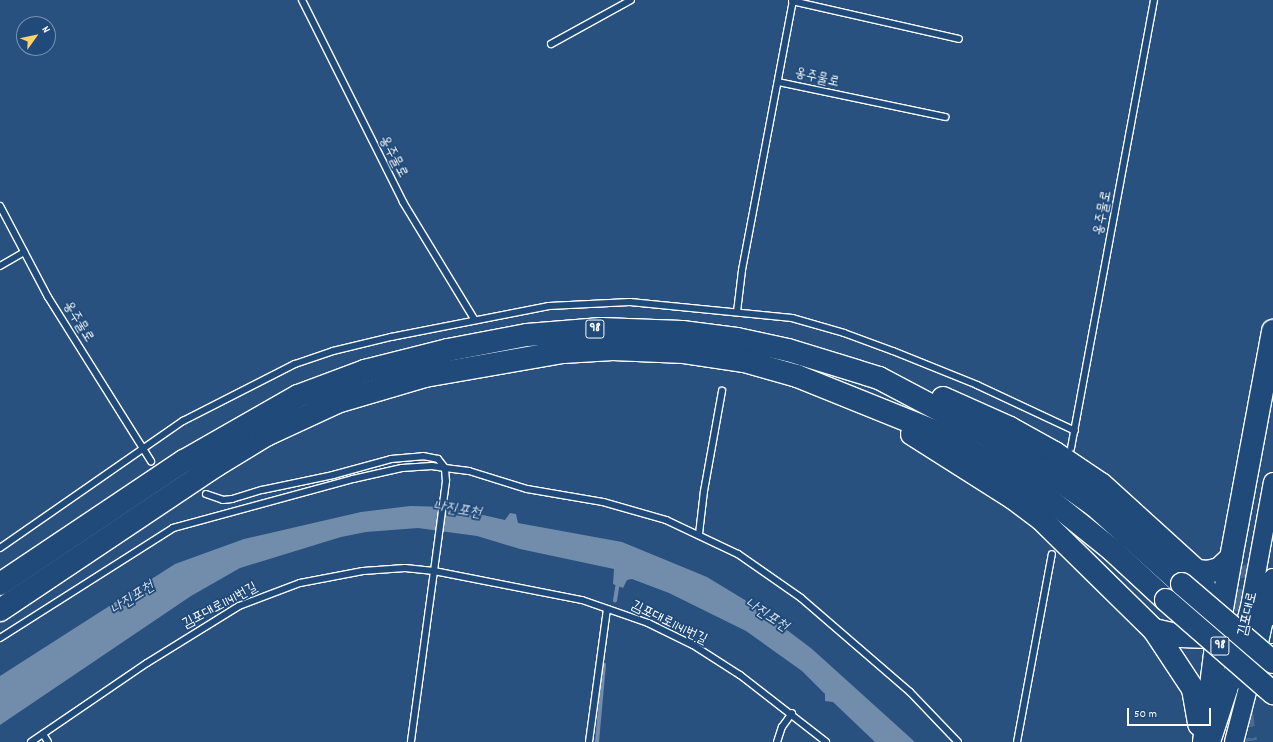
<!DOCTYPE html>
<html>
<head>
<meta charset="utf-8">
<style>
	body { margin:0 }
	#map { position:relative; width:1273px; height:742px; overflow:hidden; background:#28517f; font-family:Dekko,"Poor Story",sans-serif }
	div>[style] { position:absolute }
	.water>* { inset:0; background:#718dab }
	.stream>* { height:3.5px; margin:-1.75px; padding:0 1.75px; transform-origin:1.75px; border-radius:1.75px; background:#718dab }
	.trunk-tunnel>* { height:22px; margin-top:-11px; transform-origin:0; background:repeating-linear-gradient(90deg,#486b92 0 22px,transparent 0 33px) }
	.roads { filter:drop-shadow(1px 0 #fff) drop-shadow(-1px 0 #fff) drop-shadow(0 1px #fff) drop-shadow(0 -1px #fff) }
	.service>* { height:6px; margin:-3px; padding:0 3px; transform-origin:3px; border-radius:3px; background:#1f4a7a }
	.secondary>* { height:18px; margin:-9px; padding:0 9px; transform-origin:9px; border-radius:9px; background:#1f4a7a }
	.trunk>* { height:22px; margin:-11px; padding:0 11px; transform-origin:11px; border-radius:11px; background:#1f4a7a }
	.bridges { filter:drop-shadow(1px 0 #fff) drop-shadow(-1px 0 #fff) drop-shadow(0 1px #fff) drop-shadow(0 -1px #fff) }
	.trunk-bridge>* { height:22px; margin:-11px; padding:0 11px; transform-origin:11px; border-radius:11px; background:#1f4a7a }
	span { translate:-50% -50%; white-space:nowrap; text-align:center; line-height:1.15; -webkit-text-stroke:3.5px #1f4a7a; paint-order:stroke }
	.shield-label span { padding:1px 3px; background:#1f4a7a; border:1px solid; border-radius:3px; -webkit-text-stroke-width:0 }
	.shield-label { font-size:13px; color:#fff; font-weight:700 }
	.street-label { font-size:14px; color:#fff }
	.water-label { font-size:15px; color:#d4dde6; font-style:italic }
	.north { position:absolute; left:16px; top:16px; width:40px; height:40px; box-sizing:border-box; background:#1f4a7a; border:1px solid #7992af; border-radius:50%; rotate:57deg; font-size:11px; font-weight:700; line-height:16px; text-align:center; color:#fff }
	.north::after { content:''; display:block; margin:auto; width:14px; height:18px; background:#ffd166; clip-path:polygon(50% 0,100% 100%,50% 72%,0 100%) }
	.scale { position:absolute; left:1127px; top:708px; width:84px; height:18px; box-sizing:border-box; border:2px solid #fff; border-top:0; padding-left:5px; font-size:12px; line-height:14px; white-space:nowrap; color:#fff; -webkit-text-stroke:3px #1f4a7a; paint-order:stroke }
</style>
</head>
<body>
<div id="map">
	<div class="water">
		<i style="clip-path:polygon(410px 506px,448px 507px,505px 520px,510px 513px,516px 514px,518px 523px,622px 542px,707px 577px,758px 608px,812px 649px,915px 742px,875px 742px,833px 702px,825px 701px,825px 694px,802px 671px,746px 631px,669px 593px,632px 579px,627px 580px,623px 588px,613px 584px,614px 569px,520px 549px,477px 536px,418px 528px,366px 532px,341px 537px,240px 568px,191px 596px,0 725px,0 676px,175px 564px,244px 539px,361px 512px)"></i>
	</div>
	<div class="stream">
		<i style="left:615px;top:601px;width:19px;rotate:-81deg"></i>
		<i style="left:597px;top:742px;width:77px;rotate:-84.8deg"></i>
	</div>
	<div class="trunk-tunnel">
		<i style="left:1240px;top:644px;width:79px;rotate:-89.3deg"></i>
		<i style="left:1241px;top:706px;width:36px;rotate:82deg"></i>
	</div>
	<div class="roads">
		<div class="service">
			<i style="left:302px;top:0;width:226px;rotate:63.4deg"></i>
			<i style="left:403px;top:202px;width:137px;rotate:58.7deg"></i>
			<i style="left:792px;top:1px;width:171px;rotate:12.8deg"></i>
			<i style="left:551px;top:44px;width:91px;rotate:-28.8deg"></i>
			<i style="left:778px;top:82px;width:171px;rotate:11.8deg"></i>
			<i style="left:0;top:206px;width:103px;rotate:62.2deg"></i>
			<i style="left:48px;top:297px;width:194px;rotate:57.9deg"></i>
			<i style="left:0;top:266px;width:28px;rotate:-30deg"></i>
			<i style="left:737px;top:312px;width:42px;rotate:-83.2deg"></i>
			<i style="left:742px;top:270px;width:275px;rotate:-79.3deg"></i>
			<i style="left:1071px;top:448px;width:456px;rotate:-79.5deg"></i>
			<i style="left:206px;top:494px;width:18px;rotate:19deg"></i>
			<i style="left:223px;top:500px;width:9px;rotate:-6deg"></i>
			<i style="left:232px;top:499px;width:31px;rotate:-17deg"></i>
			<i style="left:262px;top:490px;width:73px;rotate:-11.9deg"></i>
			<i style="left:333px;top:475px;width:60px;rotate:-15.4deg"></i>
			<i style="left:391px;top:459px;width:32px;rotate:-5deg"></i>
			<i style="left:423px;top:456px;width:15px;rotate:11deg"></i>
			<i style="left:438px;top:459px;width:11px;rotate:52deg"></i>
			<i style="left:445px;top:468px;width:24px;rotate:7deg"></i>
			<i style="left:469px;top:471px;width:61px;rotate:17.2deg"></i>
			<i style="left:527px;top:489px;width:77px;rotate:9.7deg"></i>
			<i style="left:603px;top:502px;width:66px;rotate:15.9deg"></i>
			<i style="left:666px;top:520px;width:80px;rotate:25.3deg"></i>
			<i style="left:738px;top:554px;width:77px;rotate:34.9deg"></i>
			<i style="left:801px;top:598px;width:144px;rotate:40.8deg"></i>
			<i style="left:910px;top:692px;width:69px;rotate:46.2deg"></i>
			<i style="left:699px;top:534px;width:43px;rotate:-83.4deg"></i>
			<i style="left:704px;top:491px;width:102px;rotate:-79.8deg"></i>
			<i style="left:0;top:548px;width:223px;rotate:-34.8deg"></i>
			<i style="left:183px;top:421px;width:126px;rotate:-27deg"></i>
			<i style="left:295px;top:364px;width:40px;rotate:-18.9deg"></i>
			<i style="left:333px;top:351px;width:60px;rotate:-13.6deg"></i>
			<i style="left:391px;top:337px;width:161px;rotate:-11.1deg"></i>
			<i style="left:549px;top:306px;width:81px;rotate:-2.8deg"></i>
			<i style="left:630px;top:302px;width:163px;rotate:5.6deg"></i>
			<i style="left:792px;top:318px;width:54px;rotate:16.1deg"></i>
			<i style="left:844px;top:333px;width:52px;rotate:20.2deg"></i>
			<i style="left:893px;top:351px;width:91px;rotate:22deg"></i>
			<i style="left:977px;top:385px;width:108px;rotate:25.1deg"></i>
			<i style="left:0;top:638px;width:205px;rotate:-32.4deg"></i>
			<i style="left:173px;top:528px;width:187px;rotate:-15.2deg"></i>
			<i style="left:353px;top:479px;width:50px;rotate:-12.7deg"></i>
			<i style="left:402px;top:468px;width:30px;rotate:-4deg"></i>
			<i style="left:432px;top:466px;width:13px;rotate:9deg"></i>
			<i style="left:445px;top:468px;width:13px;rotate:86deg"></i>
			<i style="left:446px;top:481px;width:91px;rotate:97.6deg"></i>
			<i style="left:434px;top:571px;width:151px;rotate:11.1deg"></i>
			<i style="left:582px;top:600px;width:70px;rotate:19.2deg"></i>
			<i style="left:648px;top:623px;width:50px;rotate:26.1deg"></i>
			<i style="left:693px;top:645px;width:56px;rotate:32.6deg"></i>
			<i style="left:740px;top:675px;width:109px;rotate:37.9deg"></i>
			<i style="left:43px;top:734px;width:9px;rotate:58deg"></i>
			<i style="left:31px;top:742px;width:140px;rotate:-34.3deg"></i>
			<i style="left:147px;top:663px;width:108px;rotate:-31.8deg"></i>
			<i style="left:239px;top:606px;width:65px;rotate:-20.7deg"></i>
			<i style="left:300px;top:583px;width:64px;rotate:-10.8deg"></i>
			<i style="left:363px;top:571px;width:42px;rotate:-4.1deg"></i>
			<i style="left:405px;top:568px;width:29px;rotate:6deg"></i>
			<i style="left:434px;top:571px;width:173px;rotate:97.7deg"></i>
			<i style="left:589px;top:742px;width:134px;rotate:-82.3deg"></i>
			<i style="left:777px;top:742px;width:16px;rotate:-72deg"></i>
			<i style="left:782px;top:727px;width:17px;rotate:-54deg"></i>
			<i style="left:1017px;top:742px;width:191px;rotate:-79.5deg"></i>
		</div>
		<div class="secondary">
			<i style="left:1211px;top:742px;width:55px;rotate:-71.9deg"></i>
			<i style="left:1228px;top:690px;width:86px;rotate:-75.2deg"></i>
			<i style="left:1250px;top:607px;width:127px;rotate:-79.6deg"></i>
			<i style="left:1234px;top:742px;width:84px;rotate:-75.5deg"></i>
			<i style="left:1255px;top:661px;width:85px;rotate:-77.8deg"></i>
		</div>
		<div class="trunk">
			<i style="left:943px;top:398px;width:73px;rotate:24.1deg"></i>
			<i style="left:1010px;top:428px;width:51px;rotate:29.1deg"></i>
			<i style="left:1055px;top:453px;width:55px;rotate:34deg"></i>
			<i style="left:1101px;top:484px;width:130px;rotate:42.2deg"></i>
			<i style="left:1197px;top:571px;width:23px;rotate:65deg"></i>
			<i style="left:1207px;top:592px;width:14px;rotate:86deg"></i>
			<i style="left:1208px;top:606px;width:15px;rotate:106deg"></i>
			<i style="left:912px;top:434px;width:120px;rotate:32.4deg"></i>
			<i style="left:1013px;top:498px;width:35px;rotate:37deg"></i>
			<i style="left:1041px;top:519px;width:158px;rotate:44.5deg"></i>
			<i style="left:1154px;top:630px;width:27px;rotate:13deg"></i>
			<i style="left:1180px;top:636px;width:36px;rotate:2deg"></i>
			<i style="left:1216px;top:637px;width:29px;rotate:-14deg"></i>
			<i style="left:1244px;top:630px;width:26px;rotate:-32deg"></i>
			<i style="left:1197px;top:571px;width:11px;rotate:5deg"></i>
			<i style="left:1208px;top:572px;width:11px;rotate:-15deg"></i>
			<i style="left:1219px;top:569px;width:16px;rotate:-43deg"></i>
			<i style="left:1231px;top:558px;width:231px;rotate:-79.5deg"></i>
			<i style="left:0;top:584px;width:221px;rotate:-33.8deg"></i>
			<i style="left:184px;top:461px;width:131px;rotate:-29.7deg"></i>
			<i style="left:298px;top:396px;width:72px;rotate:-20.5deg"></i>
			<i style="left:365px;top:371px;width:86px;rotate:-14.2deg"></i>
			<i style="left:448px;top:350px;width:80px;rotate:-10.8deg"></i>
			<i style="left:527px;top:335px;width:74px;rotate:-4.6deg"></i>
			<i style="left:601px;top:329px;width:81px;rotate:2.1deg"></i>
			<i style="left:682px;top:332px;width:55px;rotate:7.3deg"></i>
			<i style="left:737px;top:339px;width:52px;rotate:12.2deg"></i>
			<i style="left:788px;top:350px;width:95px;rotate:17.1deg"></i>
			<i style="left:879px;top:378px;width:122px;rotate:27.8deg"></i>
			<i style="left:987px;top:435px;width:66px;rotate:31.3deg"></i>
			<i style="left:1043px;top:469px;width:64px;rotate:35.4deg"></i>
			<i style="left:1095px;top:506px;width:117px;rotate:41.9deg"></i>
			<i style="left:0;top:610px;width:259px;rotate:-33.8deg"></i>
			<i style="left:215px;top:466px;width:60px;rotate:-31.3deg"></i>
			<i style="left:266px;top:435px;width:78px;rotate:-24.9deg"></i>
			<i style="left:337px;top:402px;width:92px;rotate:-16.5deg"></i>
			<i style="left:425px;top:376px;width:140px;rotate:-9.9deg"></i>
			<i style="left:563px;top:352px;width:50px;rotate:-3.4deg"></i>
			<i style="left:613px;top:349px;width:71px;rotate:2.4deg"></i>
			<i style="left:684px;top:352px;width:61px;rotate:8.5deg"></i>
			<i style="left:744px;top:361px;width:55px;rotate:15.8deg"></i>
			<i style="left:797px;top:376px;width:153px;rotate:21.9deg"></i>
			<i style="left:939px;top:433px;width:104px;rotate:29.3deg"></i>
			<i style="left:1030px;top:484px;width:105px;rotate:38.8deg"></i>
			<i style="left:1112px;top:550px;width:74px;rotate:42.8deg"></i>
			<i style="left:1154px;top:630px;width:71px;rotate:56.5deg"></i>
			<i style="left:1193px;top:689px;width:36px;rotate:80deg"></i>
			<i style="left:1231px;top:680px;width:31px;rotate:-38deg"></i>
			<i style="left:1255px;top:661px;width:13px;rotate:-27deg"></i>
			<i style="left:1267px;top:655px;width:6px"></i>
			<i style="left:1204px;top:742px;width:106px;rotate:-82.9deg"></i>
			<i style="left:1217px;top:637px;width:80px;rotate:-80deg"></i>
		</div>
	</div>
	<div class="bridges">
		<div class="trunk-bridge">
			<i style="left:1182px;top:584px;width:120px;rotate:40.6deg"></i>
			<i style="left:1166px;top:600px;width:142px;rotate:41deg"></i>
		</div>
	</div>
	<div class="shield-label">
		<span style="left:595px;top:329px">98</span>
		<span style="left:1220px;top:646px">98</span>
	</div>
	<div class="street-label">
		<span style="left:817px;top:78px;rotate:13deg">옹주물로</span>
		<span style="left:393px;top:157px;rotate:62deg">옹주물로</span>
		<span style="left:1103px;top:213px;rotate:-79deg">옹주물로</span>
		<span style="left:78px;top:322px;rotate:58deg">옹주물로</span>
		<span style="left:220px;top:606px;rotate:-28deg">김포대로1141번길</span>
		<span style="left:1248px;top:614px;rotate:-77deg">김포대로</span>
		<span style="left:669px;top:623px;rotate:26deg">김포대로1141번길</span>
	</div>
	<div class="water-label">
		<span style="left:457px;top:511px;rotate:9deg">나진포천</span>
		<span style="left:133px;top:599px;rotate:-33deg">나진포천</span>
		<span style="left:766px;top:616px;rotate:33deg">나진포천</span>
	</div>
	<div class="north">N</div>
	<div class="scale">50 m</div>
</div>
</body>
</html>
